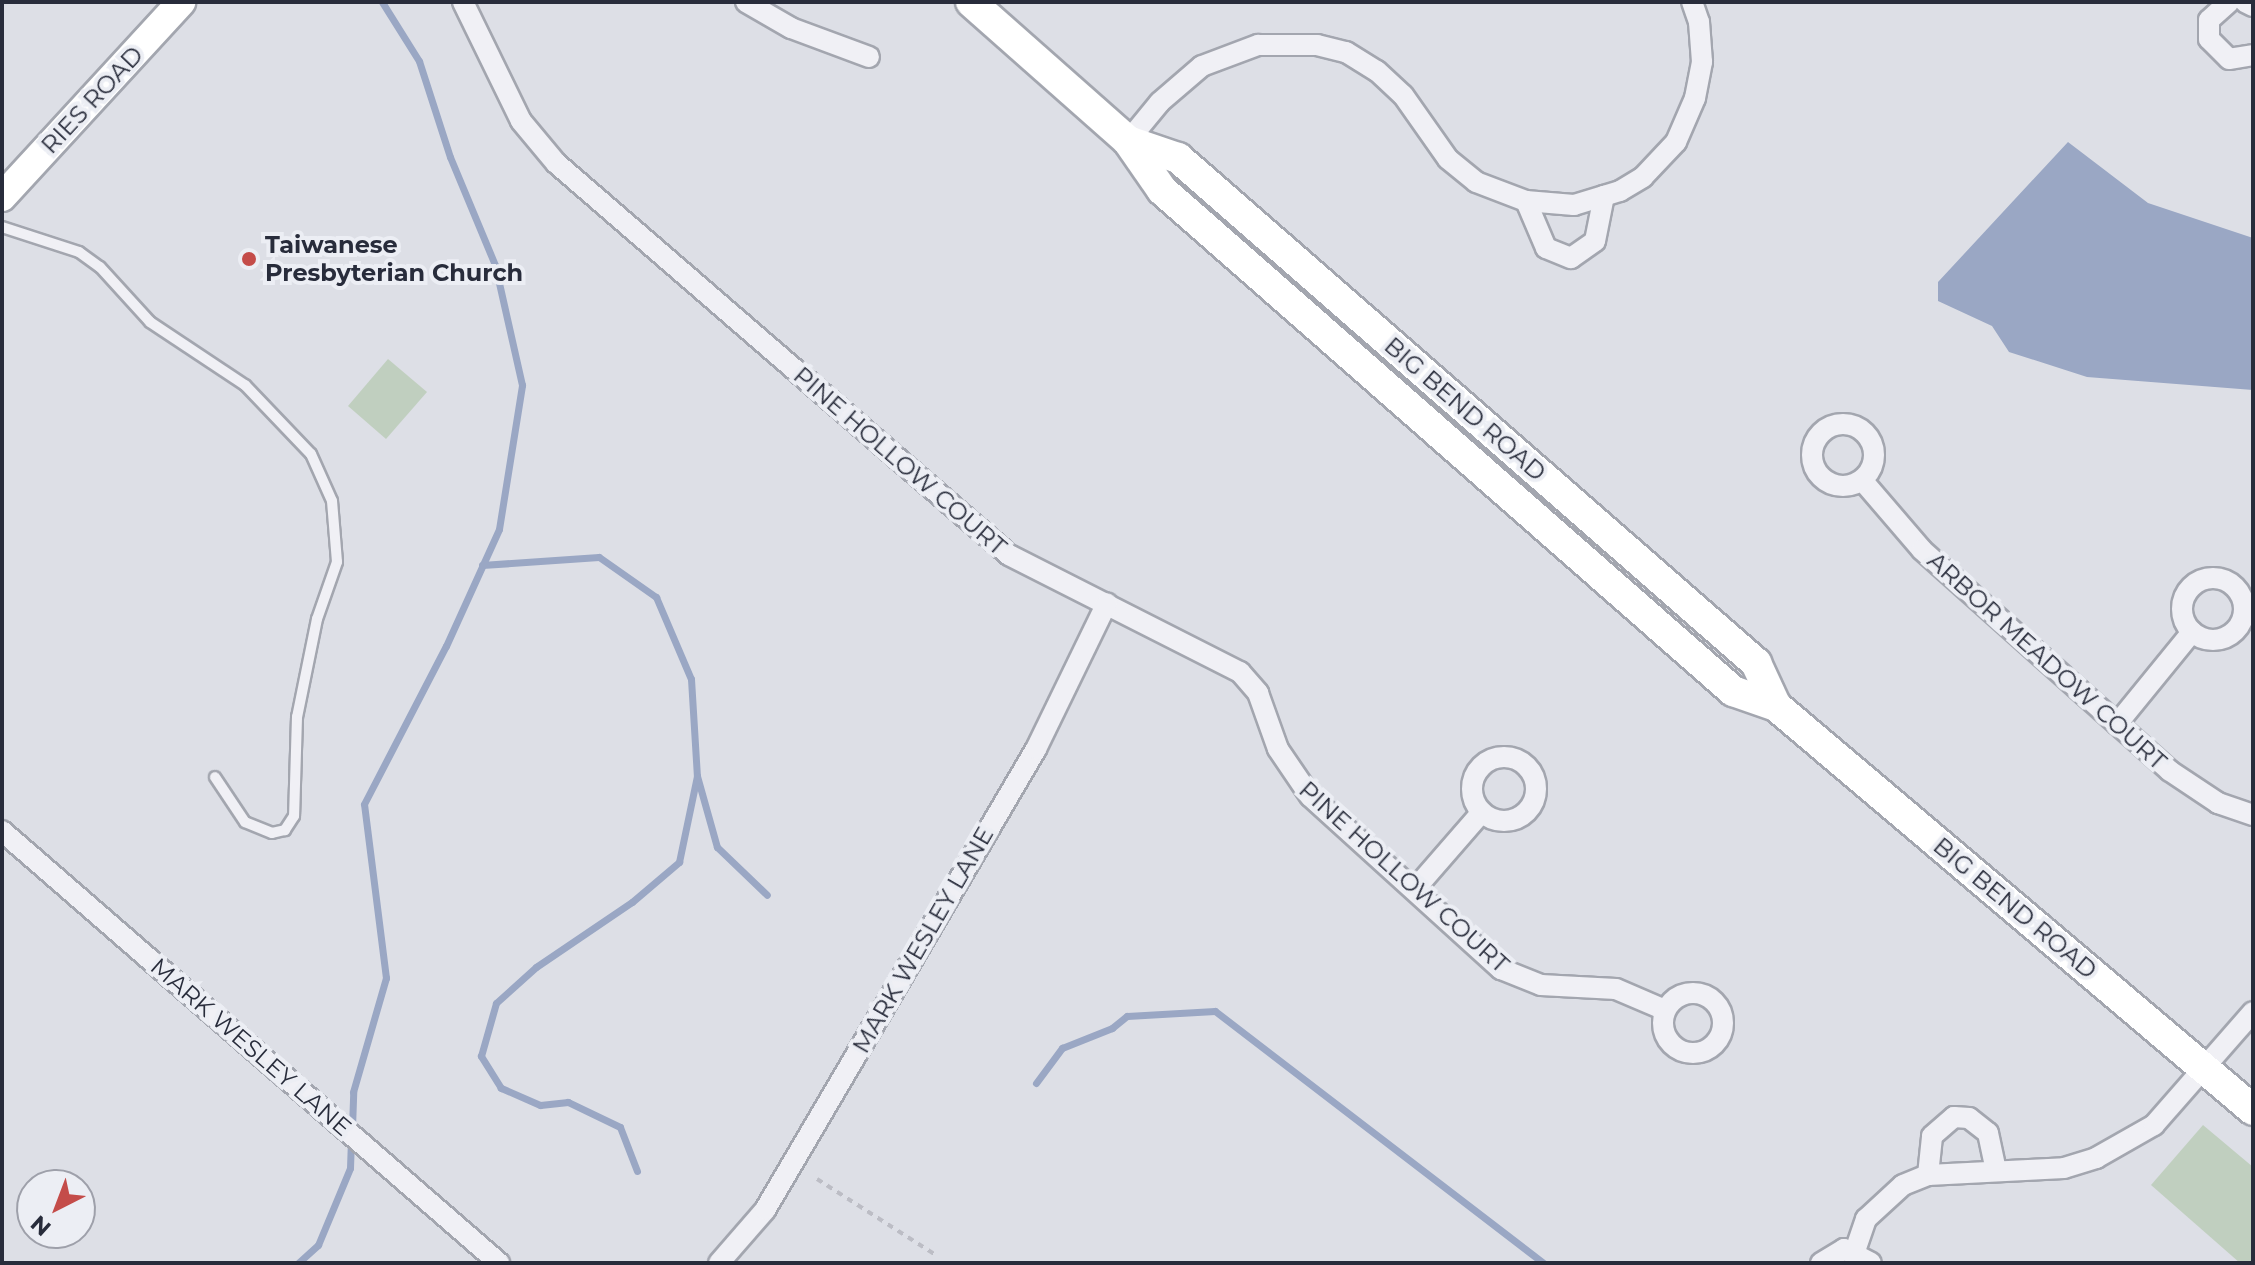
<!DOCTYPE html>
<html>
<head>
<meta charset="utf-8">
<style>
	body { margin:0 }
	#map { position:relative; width:2255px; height:1265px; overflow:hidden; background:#dddfe6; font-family:Montserrat,sans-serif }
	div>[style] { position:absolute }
	.green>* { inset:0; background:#c0cfbf }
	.water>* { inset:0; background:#9aa7c4 }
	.stream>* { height:7px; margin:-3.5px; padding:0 3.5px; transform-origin:3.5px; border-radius:3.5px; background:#9aa7c4 }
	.path>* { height:4px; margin-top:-2px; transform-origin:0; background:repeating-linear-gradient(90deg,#bcbdc5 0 6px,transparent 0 12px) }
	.roads { filter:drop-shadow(2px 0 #a3a6af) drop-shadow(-2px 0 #a3a6af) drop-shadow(0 2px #a3a6af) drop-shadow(0 -2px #a3a6af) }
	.lane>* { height:10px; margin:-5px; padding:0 5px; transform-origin:5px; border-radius:5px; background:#f0f0f5 }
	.street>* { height:20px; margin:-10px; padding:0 10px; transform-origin:10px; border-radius:10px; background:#f0f0f5 }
	.street>.ring { margin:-10px; padding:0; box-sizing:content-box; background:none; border:20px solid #f0f0f5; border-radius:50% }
	.secondary>* { height:28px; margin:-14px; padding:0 14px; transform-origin:14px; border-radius:14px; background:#fff }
	.primary>* { height:30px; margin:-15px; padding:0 15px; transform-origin:15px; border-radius:15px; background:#fff }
	.dots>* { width:22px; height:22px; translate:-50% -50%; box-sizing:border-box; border:4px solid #eceef4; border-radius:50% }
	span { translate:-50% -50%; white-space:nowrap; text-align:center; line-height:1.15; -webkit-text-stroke:8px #eceef4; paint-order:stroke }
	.street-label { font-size:24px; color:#282c3b }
	.poi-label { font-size:24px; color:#282c3b; font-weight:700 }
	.left { translate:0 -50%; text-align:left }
	.frame { position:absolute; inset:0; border:4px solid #282c3b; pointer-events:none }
	.north { position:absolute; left:16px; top:1169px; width:80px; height:80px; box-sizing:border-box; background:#eceef4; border:2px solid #9ea0aa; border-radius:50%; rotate:222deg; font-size:22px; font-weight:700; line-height:32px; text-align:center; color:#282c3b }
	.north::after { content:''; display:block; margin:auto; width:28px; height:36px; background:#c44c49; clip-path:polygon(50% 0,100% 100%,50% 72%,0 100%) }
</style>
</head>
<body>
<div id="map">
	<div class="green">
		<i style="clip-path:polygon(388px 359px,427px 392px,386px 439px,348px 406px)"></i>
		<i style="clip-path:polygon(2203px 1125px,2253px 1167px,2253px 1263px,2240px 1263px,2151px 1185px)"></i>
	</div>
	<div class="water">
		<i style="clip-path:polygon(2068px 142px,2148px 203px,2253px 238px,2253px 390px,2087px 377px,2009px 352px,1992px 326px,1938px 301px,1938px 282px)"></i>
	</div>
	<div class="stream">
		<i style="left:482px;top:565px;width:117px;rotate:-3.9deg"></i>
		<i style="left:599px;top:557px;width:70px;rotate:35.1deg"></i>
		<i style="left:656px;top:597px;width:89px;rotate:66.9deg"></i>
		<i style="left:691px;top:679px;width:97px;rotate:86.5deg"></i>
		<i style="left:697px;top:776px;width:74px;rotate:74.3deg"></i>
		<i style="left:717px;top:847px;width:69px;rotate:43.8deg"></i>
		<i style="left:1036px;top:1083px;width:44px;rotate:-53.4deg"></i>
		<i style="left:1062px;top:1048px;width:54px;rotate:-21.8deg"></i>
		<i style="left:1112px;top:1028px;width:19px;rotate:-39deg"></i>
		<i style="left:1127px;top:1016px;width:88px;rotate:-3.3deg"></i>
		<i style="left:1215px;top:1011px;width:414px;rotate:37.5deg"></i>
		<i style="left:352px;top:1128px;width:36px;rotate:-88deg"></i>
		<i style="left:353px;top:1092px;width:119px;rotate:-73.9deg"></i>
		<i style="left:386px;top:978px;width:175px;rotate:-97.2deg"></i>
		<i style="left:364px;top:804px;width:178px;rotate:-62.6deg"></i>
		<i style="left:446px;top:646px;width:128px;rotate:-65.6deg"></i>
		<i style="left:499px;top:529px;width:146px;rotate:-80.9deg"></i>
		<i style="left:522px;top:385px;width:123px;rotate:-102.7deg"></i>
		<i style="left:495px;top:265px;width:117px;rotate:-112.6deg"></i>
		<i style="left:450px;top:157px;width:101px;rotate:-107.9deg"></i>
		<i style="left:419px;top:61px;width:70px;rotate:-122.1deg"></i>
		<i style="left:637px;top:1171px;width:47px;rotate:-111.1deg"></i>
		<i style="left:620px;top:1127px;width:58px;rotate:-154.3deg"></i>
		<i style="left:568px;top:1102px;width:28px;rotate:174deg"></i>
		<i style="left:540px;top:1105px;width:43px;rotate:-156.4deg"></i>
		<i style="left:501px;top:1088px;width:38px;rotate:-122deg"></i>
		<i style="left:481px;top:1056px;width:55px;rotate:-74.2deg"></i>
		<i style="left:496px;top:1003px;width:54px;rotate:-42deg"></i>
		<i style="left:536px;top:967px;width:116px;rotate:-34.1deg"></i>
		<i style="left:632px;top:902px;width:62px;rotate:-40.4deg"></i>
		<i style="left:679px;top:862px;width:88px;rotate:-78.2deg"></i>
		<i style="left:298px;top:1263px;width:27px;rotate:-42deg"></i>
		<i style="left:318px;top:1245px;width:83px;rotate:-67.4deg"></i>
		<i style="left:350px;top:1168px;width:27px;rotate:-88deg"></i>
	</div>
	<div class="path">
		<i style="left:817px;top:1179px;width:141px;rotate:32.6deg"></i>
	</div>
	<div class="roads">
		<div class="lane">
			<i style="left:2px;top:227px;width:81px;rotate:18deg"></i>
			<i style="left:79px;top:252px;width:26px;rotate:36deg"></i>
			<i style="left:100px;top:267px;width:74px;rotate:47.7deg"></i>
			<i style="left:150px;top:322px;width:114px;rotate:33.6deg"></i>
			<i style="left:245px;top:385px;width:95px;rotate:46.3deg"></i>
			<i style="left:311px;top:454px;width:51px;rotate:65.9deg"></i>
			<i style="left:332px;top:501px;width:61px;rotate:85.3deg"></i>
			<i style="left:337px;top:562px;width:60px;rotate:109.3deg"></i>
			<i style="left:317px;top:619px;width:100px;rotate:101.5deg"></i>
			<i style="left:297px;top:717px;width:99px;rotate:91.7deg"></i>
			<i style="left:294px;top:816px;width:17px;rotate:123deg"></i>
			<i style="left:285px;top:830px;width:13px;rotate:167deg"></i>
			<i style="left:272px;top:833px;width:29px;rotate:-158deg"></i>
			<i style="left:245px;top:822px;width:54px;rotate:-123.7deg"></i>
		</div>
		<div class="street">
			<i style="left:463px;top:2px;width:132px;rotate:64deg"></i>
			<i style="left:521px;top:121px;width:55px;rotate:50.2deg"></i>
			<i style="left:556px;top:163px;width:599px;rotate:40.87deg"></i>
			<i style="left:1009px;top:555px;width:259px;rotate:26.9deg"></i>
			<i style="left:1240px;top:672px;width:28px;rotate:49deg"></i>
			<i style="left:1258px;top:693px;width:59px;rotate:70.3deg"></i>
			<i style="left:1278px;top:749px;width:57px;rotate:55.8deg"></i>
			<i style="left:1310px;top:796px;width:258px;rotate:42.2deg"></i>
			<i style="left:1501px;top:969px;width:43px;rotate:21.8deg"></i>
			<i style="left:1541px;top:985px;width:75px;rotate:3.1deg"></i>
			<i style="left:1616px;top:989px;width:53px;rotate:23.2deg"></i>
			<i style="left:746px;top:2px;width:52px;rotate:30deg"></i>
			<i style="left:791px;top:28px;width:83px;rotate:20.4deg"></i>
			<i style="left:2229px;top:2px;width:27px;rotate:138deg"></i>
			<i style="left:2209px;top:20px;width:19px;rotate:90deg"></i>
			<i style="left:2209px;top:39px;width:28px;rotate:45deg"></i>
			<i style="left:2229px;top:59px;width:24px;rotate:-9deg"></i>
			<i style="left:2245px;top:2px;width:9px;rotate:27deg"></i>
			<i style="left:1128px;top:141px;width:50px;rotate:-50.6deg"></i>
			<i style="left:1160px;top:102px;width:55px;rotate:-40.6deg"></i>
			<i style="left:1202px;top:66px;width:60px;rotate:-20.6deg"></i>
			<i style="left:1258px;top:45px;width:59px"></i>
			<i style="left:1317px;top:45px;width:30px;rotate:14deg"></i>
			<i style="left:1346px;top:52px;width:36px;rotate:32deg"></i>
			<i style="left:1377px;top:71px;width:35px;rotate:43deg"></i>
			<i style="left:1403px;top:95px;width:78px;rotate:54.9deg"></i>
			<i style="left:1448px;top:159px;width:36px;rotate:39deg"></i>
			<i style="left:1476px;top:182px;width:53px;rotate:20.8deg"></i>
			<i style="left:1526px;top:201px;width:48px;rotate:4.8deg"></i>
			<i style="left:1574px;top:205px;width:48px;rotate:-16.9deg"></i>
			<i style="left:1620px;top:191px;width:27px;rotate:-31deg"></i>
			<i style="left:1643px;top:177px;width:48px;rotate:-46.7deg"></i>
			<i style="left:1676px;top:142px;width:48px;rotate:-66.6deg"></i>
			<i style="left:1695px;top:98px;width:37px;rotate:-79deg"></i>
			<i style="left:1702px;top:62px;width:40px;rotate:-94.3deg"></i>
			<i style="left:1699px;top:22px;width:21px;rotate:-109deg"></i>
			<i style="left:1526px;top:201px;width:51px;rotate:66.9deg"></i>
			<i style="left:1546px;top:248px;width:27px;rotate:22deg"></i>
			<i style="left:1571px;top:258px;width:29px;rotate:-35deg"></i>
			<i style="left:1595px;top:241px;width:46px;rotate:-78.7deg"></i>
			<i class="ring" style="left:1812px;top:424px;width:42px;height:42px"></i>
			<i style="left:1862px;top:480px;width:92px;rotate:49.4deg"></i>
			<i style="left:1922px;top:550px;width:332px;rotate:41.7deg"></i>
			<i style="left:2170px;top:771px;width:58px;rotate:33.7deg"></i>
			<i style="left:2218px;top:803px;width:37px;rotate:19deg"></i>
			<i class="ring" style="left:2182px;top:578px;width:42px;height:42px"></i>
			<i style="left:2117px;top:724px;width:119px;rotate:-50.8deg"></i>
			<i class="ring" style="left:1472px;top:757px;width:44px;height:44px"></i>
			<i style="left:2px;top:831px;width:659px;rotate:41deg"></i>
			<i style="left:1415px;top:889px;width:102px;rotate:-49deg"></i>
			<i class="ring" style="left:1663px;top:993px;width:40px;height:40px"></i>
			<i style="left:1928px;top:1175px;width:39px;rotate:-84deg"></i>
			<i style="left:1932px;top:1136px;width:29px;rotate:-41deg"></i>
			<i style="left:1954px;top:1117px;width:15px;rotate:4deg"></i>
			<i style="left:1969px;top:1118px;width:24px;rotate:38deg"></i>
			<i style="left:1988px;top:1133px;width:38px;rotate:78deg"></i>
			<i style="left:1855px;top:1251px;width:34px;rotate:-71deg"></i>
			<i style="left:1866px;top:1219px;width:50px;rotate:-42.6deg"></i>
			<i style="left:1903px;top:1185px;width:27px;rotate:-22deg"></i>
			<i style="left:1928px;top:1175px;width:136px;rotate:-2.9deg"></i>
			<i style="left:2064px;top:1168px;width:34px;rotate:-17deg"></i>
			<i style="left:2096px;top:1158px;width:67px;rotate:-29.6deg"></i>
			<i style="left:2154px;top:1125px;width:150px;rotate:-48.8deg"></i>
			<i style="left:719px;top:1263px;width:70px;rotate:-49deg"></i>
			<i style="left:765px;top:1210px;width:535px;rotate:-59.55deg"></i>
			<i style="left:1036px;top:749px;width:162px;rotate:-64.1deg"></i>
			<i style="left:1821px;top:1263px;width:27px;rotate:-31deg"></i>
			<i style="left:1844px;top:1249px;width:30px;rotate:27deg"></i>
		</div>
		<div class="secondary">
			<i style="left:2px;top:197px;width:265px;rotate:-47.4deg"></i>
		</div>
		<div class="primary">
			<i style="left:971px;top:2px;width:210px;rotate:41.5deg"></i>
			<i style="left:1128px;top:141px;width:60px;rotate:55.2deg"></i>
			<i style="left:1162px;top:190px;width:760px;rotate:41.26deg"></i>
			<i style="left:1733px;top:691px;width:46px;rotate:19.2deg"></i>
			<i style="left:1776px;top:706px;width:625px;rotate:40.26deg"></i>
			<i style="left:1128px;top:141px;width:53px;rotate:18.8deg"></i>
			<i style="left:1178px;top:158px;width:768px;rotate:41.14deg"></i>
			<i style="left:1756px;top:663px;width:47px;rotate:65.1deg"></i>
		</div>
	</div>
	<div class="dots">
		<i style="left:249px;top:259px;background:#c44c49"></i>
	</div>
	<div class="street-label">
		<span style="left:92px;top:100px;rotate:-47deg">RIES ROAD</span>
		<span style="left:1465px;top:409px;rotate:41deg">BIG BEND ROAD</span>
		<span style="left:900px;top:461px;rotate:41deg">PINE HOLLOW COURT</span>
		<span style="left:2047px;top:661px;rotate:42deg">ARBOR MEADOW COURT</span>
		<span style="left:1404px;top:877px;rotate:42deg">PINE HOLLOW COURT</span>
		<span style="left:2015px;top:908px;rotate:40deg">BIG BEND ROAD</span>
		<span style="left:923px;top:940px;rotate:-60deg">MARK WESLEY LANE</span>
		<span style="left:251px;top:1047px;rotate:41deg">MARK WESLEY LANE</span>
	</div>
	<div class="poi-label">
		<span class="left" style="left:265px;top:259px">Taiwanese<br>Presbyterian Church</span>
	</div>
	<div class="frame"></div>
	<div class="north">N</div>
</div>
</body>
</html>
